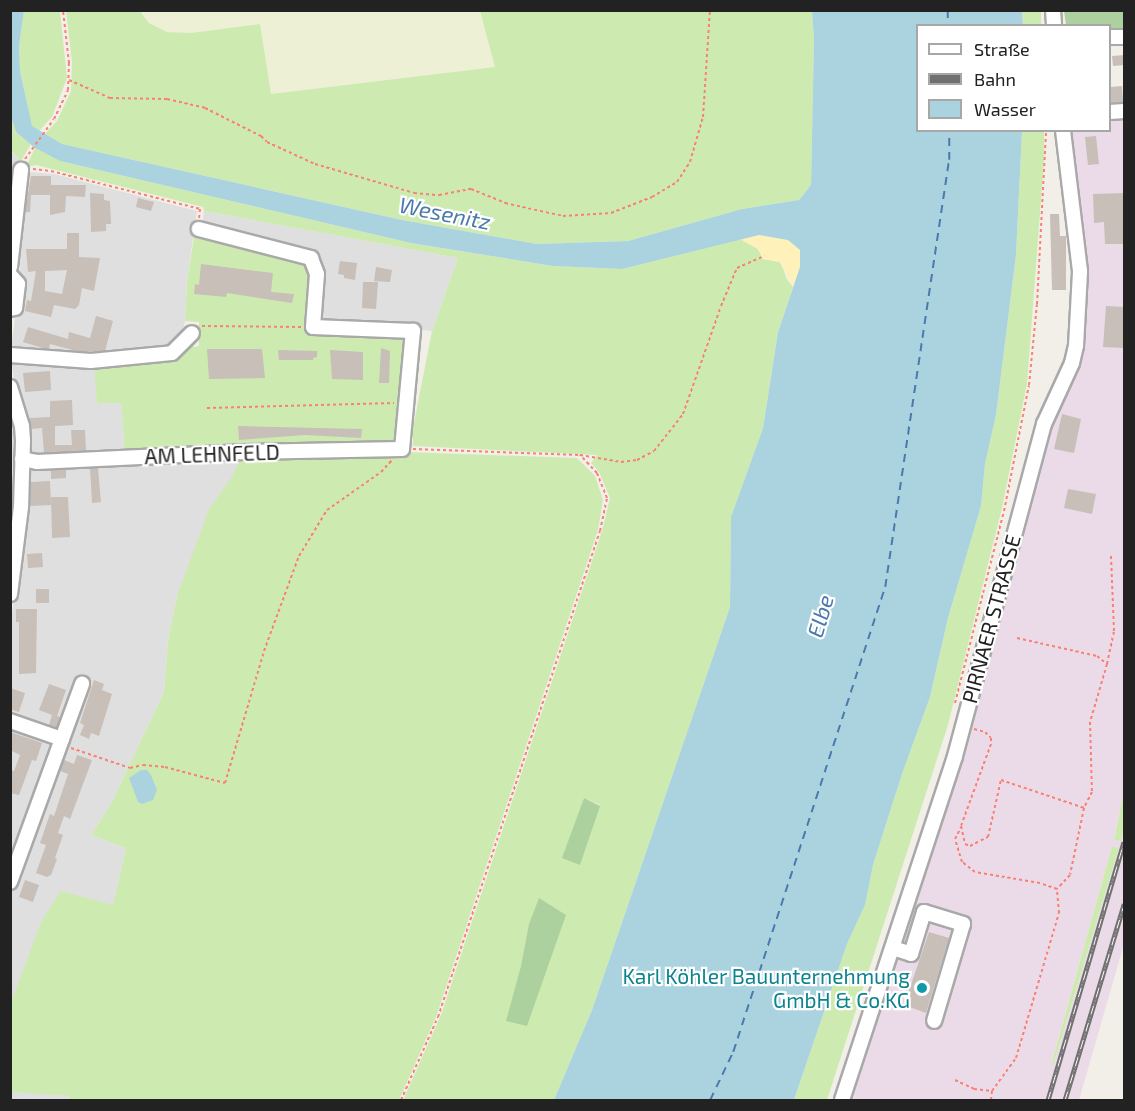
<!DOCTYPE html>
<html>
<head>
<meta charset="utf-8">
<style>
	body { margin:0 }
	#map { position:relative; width:1135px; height:1111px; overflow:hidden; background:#f2efe9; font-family:"Exo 2",sans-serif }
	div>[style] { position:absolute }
	.residential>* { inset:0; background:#e0dfdf }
	.industrial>* { inset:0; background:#ebdbe8 }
	.farmland>* { inset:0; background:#eef0d5 }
	.grass>* { inset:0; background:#cdebb0 }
	.forest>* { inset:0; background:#add19e }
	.sand>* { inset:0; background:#fff1ba }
	.water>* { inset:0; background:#aad3df }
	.ferry>* { height:1.5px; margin-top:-0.75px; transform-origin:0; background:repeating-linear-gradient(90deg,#4a7aab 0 8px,transparent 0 14px) }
	.building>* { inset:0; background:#c7bfb8 }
	.path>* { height:2px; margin-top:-1px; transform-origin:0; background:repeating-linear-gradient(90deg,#fa8072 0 3px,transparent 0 6px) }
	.roads { filter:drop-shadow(2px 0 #a9a9a9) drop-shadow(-2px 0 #a9a9a9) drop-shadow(0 2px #a9a9a9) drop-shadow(0 -2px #a9a9a9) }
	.minor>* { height:14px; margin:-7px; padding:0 7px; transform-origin:7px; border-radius:7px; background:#fff }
	.rail>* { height:5px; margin-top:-2.5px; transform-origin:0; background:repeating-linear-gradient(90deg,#fff 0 9px,#707070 0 18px); box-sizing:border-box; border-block:2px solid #707070 }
	.dots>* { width:16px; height:16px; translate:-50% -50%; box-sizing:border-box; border:3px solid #fff; border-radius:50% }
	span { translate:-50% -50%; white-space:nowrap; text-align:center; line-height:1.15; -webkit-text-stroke:4.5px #fff; paint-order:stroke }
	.street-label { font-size:21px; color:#222 }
	.culture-label { font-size:21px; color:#0d838f }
	.right { translate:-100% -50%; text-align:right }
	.water-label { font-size:22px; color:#4a7aab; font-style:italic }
	.frame { position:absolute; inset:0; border:12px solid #222; pointer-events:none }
	.legend { position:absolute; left:916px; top:24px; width:195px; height:108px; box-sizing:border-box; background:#fff; border:2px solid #a7a7a7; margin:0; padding:8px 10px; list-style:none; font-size:18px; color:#222 }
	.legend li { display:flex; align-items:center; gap:12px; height:30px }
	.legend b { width:30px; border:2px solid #a7a7a7 }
</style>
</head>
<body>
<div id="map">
	<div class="residential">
		<i style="clip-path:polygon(10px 151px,21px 161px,17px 171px,54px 174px,197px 211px,187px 280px,185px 321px,182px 334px,171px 349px,110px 358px,11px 348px,20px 284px,20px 259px,18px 218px,11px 218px)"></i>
		<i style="clip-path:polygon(204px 211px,458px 258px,432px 331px,399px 327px,318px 325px,202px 228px)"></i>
		<i style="clip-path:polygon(11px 361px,94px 364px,121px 403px,125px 456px,36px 459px,27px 453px)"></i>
		<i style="clip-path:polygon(11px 398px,19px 460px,11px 557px)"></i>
		<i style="clip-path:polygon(242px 456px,177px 596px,168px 640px,164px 692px,111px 804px,91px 835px,126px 848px,113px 906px,11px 1004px,10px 628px,21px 551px,26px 464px)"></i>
		<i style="clip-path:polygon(11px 1092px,37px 1093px,69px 1096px,68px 1100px,11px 1100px)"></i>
	</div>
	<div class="industrial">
		<i style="clip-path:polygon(evenodd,1124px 114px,1124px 790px,1114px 839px,1121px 841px,1124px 826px,1124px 944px,1079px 1100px,850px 1100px,964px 750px,1044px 445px,1077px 367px,1083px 345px,1087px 272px,1071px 131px,1110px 130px,1110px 115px,1124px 114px,1112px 846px,1119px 848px,1053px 1066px,1051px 1064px,1112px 846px)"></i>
	</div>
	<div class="farmland">
		<i style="clip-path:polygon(140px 11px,480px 11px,495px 67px,270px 94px,260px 24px,191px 33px,167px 32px,149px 22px)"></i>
	</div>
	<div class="grass">
		<i style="clip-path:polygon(24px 11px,60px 11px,67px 78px,52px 117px,39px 131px,32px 127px,20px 71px,19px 46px)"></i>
		<i style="clip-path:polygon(66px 11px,140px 11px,149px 23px,167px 32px,191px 33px,260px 24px,271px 94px,495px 67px,480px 11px,812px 11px,814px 39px,811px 185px,799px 200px,742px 209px,628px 241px,537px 244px,402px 220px,62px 144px,45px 134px,57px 121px,71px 91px,72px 62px)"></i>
		<i style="clip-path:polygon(1022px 11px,1041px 11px,1041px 25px,1023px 25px)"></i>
		<i style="clip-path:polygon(10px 114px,16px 132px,31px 144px,21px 161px,11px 151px)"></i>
		<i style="clip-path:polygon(1022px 131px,1044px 131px,1044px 160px,1027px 384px,1002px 508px,948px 725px,827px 1100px,794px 1100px,847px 944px,865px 905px,873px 865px,902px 774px,930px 697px,948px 618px,981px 506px,985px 464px,996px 415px,1016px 255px)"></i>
		<i style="clip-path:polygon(evenodd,35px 148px,60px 161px,411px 243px,460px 251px,553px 266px,622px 269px,740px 239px,758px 249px,763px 259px,780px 262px,784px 271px,786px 278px,793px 287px,778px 332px,763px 428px,731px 517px,730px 607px,592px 1010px,554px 1100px,403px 1100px,441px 1015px,602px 531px,610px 498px,599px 472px,591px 463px,597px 455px,413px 446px,413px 428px,432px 331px,458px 258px,204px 211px,203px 207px,56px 170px,36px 165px,26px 167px,35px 148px,584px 798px,600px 805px,563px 858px,575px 826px,584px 798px)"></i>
		<i style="clip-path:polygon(195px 231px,307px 259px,312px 273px,309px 330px,404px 335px,410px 341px,396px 445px,125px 456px,121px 403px,97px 403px,94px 364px,136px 361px,191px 339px,194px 347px,199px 346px,199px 322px,185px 321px,187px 280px)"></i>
		<i style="clip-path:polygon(403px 452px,577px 458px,595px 476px,603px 500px,598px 530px,436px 1017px,399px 1100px,68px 1100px,69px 1096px,11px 1092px,10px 1005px,42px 920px,61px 891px,113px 905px,126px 848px,91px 835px,111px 804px,164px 692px,168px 640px,177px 596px,209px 509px,231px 478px,242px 456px)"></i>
		<i style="clip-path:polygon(1124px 790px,1124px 826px,1121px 841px,1114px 840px)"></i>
		<i style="clip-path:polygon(1112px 846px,1119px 848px,1053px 1066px,1051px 1065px)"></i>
	</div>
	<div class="forest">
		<i style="clip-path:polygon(1104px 11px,1124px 11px,1124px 30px,1110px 30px,1110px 26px,1066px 25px,1064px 11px)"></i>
		<i style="clip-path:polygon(584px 798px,600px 806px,580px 865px,562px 858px)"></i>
		<i style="clip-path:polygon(539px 898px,566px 915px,527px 1026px,506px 1021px,521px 966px,529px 924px)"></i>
	</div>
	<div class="sand">
		<i style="clip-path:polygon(759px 235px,788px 240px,800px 250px,800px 267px,793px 287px,780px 262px,763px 259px,758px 249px,740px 239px)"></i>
	</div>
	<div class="water">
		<i style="clip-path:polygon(10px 11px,24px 11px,19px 46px,20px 71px,32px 126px,62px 144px,402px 220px,537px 244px,628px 241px,742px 209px,799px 200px,811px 185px,814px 39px,812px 11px,1022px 11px,1023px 25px,918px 26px,918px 130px,1022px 131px,1016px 255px,996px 415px,985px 464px,981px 506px,948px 618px,930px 697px,902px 774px,873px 865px,865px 905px,847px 944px,794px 1100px,554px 1100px,592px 1010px,730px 607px,731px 517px,763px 428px,778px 332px,800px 267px,800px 250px,788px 240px,759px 235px,622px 269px,553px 266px,411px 243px,60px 161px,35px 148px,16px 132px,10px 114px)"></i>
		<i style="clip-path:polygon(141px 770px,147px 770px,151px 775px,157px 790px,153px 800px,142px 804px,138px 802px,129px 778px)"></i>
	</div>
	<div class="ferry">
		<i style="left:948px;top:10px;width:16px;rotate:90deg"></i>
		<i style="left:710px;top:1100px;width:53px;rotate:-64.4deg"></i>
		<i style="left:733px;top:1052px;width:489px;rotate:-71.9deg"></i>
		<i style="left:885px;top:587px;width:432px;rotate:-81.5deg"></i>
		<i style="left:949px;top:160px;width:30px;rotate:-90deg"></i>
	</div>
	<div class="building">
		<i style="clip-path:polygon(1125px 55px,1125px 65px,1113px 66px,1112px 56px)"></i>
		<i style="clip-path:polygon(1122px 86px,1123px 102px,1110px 103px,1110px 87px)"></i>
		<i style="clip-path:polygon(1096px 136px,1099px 164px,1088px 165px,1085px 137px)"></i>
		<i style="clip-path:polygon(31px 176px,51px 176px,51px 185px,86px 185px,85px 197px,66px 196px,65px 212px,50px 215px,50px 195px,31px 195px,30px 212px,25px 212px)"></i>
		<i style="clip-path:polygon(90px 193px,104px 194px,104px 200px,110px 201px,111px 224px,106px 224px,106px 231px,91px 232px)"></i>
		<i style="clip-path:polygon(1125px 193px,1125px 244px,1105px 244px,1104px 222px,1094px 223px,1093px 194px)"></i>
		<i style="clip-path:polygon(138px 198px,154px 202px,151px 211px,136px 207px)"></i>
		<i style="clip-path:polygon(1050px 214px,1059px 214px,1060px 236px,1066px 236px,1066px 290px,1052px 290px)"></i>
		<i style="clip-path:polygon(evenodd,67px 233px,79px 233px,79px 257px,100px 258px,94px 291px,82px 288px,79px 305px,75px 309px,54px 305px,51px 317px,25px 311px,27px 300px,31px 301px,36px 271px,28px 272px,26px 249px,67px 249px,67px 233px,67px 270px,62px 294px,45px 291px,45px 271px,67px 270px)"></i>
		<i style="clip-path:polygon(340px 261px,357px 263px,355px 280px,344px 278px,344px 275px,338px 274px)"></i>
		<i style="clip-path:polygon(201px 264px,273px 273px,271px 292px,294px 294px,292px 303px,227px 293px,226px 297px,194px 294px,195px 284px,199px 285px)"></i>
		<i style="clip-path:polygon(376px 267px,392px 270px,390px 282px,374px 281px)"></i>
		<i style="clip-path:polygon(363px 282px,378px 282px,376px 309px,362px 308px)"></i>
		<i style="clip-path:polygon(1106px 306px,1125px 307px,1125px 348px,1103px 347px)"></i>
		<i style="clip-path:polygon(96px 316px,113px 321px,105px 351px,77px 351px,50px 344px,49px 349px,46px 349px,23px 342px,28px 327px,68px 339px,69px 332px,90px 338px)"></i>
		<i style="clip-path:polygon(381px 348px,390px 351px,389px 383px,379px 383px)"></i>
		<i style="clip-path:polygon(207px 349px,262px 349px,265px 378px,209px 379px)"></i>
		<i style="clip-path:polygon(278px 350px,317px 351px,317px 357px,313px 358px,313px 360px,279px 360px)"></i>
		<i style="clip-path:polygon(330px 350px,363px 352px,363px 380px,332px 379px)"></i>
		<i style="clip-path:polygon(50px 371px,51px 390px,25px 392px,23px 373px)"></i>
		<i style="clip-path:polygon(72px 400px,73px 425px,55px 426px,55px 445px,72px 445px,71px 430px,85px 430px,86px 451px,44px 453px,42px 428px,31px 429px,30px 418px,50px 417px,50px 401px)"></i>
		<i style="clip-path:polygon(1062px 414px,1081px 419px,1074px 453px,1054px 449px)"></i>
		<i style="clip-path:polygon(238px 426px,362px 429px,361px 438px,305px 435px,239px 440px)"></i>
		<i style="clip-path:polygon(90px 468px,98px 468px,101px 502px,92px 503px)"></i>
		<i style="clip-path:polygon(51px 470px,66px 470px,66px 478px,51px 479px)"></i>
		<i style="clip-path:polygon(50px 481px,51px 505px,30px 506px,31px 482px)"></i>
		<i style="clip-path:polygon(1068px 489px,1096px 494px,1092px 514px,1064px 508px)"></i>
		<i style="clip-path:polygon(51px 497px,68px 497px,70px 537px,52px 538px)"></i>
		<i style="clip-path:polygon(42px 553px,43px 567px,28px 568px,27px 554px)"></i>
		<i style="clip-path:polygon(36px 589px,49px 589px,49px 603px,36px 603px)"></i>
		<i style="clip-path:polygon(16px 609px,37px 609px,36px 673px,19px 674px,19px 622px,16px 622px)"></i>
		<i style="clip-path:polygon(94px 680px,104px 684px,102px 690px,112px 694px,99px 736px,91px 733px,89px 739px,80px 735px,84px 725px,80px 723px)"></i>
		<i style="clip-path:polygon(49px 684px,66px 690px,57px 716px,60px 717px,57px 728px,49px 725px,52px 715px,39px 710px)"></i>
		<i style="clip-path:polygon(10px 688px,25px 693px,19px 712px,10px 709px)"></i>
		<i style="clip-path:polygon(10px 732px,42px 743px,36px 761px,32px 760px,19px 795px,10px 793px,10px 770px,14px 771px,20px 755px,10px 750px)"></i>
		<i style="clip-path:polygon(77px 755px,92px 760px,70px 819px,64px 816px,58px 833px,63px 835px,55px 858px,57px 859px,51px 875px,47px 877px,36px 873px,46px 845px,40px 843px,50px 814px,54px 816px,68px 774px,60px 771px,64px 760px,74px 764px)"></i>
		<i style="clip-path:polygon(25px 880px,39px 885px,33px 902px,19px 897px)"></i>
		<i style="clip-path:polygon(929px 932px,949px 938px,926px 1013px,904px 1005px)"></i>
	</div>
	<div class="path">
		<i style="left:69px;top:80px;width:45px;rotate:23.7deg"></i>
		<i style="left:110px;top:98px;width:57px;rotate:1deg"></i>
		<i style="left:167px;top:99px;width:39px;rotate:13deg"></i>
		<i style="left:205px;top:108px;width:63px;rotate:26.6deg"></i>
		<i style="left:261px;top:136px;width:8px;rotate:45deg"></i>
		<i style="left:267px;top:142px;width:53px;rotate:24.6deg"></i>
		<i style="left:315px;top:164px;width:103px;rotate:16.3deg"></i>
		<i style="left:414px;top:193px;width:25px;rotate:5deg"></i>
		<i style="left:439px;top:195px;width:33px;rotate:-11deg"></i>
		<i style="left:471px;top:189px;width:37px;rotate:22deg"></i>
		<i style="left:505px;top:203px;width:59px;rotate:12.6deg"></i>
		<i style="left:563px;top:216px;width:48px;rotate:-3.6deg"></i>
		<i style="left:611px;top:213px;width:44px;rotate:-21.3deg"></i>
		<i style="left:652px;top:197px;width:29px;rotate:-31deg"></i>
		<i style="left:677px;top:182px;width:24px;rotate:-57deg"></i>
		<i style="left:690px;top:162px;width:47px;rotate:-73.9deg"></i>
		<i style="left:703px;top:117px;width:107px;rotate:-86.3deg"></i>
		<i style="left:25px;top:159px;width:49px;rotate:-54.1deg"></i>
		<i style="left:54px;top:119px;width:32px;rotate:-64deg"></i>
		<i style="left:68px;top:90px;width:27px;rotate:-88deg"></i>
		<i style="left:69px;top:63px;width:53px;rotate:-96.5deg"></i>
		<i style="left:33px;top:169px;width:18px;rotate:6deg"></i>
		<i style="left:51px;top:171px;width:154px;rotate:14.3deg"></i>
		<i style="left:200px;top:209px;width:9px;rotate:96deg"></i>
		<i style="left:202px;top:326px;width:99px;rotate:0.6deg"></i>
		<i style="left:207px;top:408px;width:187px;rotate:-1.5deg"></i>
		<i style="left:413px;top:449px;width:167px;rotate:2.1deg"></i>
		<i style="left:580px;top:455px;width:42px;rotate:9.7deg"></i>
		<i style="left:621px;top:462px;width:16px;rotate:-7deg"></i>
		<i style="left:637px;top:460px;width:19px;rotate:-28deg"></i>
		<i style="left:654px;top:451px;width:47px;rotate:-51.9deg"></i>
		<i style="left:683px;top:414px;width:114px;rotate:-70.6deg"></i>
		<i style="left:721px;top:306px;width:41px;rotate:-67.2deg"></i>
		<i style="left:737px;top:268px;width:30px;rotate:-24deg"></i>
		<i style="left:1017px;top:638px;width:82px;rotate:12.7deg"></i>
		<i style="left:1097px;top:656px;width:13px;rotate:39deg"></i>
		<i style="left:1107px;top:664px;width:60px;rotate:106.3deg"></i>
		<i style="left:1090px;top:722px;width:70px;rotate:88.4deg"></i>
		<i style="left:1092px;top:792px;width:18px;rotate:117deg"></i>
		<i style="left:1107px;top:664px;width:34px;rotate:-78deg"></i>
		<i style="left:1114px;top:631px;width:76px;rotate:-92.3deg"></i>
		<i style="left:955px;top:703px;width:198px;rotate:-75.7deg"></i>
		<i style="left:1004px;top:511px;width:128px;rotate:-78.8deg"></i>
		<i style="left:1029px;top:385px;width:81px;rotate:-84.4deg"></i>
		<i style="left:1037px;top:304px;width:174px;rotate:-87deg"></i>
		<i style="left:974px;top:729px;width:11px;rotate:15deg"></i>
		<i style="left:985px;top:732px;width:8px;rotate:45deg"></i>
		<i style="left:991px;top:738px;width:6px;rotate:90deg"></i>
		<i style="left:991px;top:744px;width:87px;rotate:110.1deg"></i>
		<i style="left:961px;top:826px;width:18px;rotate:77deg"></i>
		<i style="left:965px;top:844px;width:5px;rotate:22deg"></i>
		<i style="left:970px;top:846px;width:20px;rotate:-27deg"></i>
		<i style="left:988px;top:837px;width:58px;rotate:-77.2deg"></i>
		<i style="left:1001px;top:780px;width:88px;rotate:18.6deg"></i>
		<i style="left:1084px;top:808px;width:68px;rotate:101.8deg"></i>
		<i style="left:1070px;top:875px;width:19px;rotate:133deg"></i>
		<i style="left:71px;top:748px;width:62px;rotate:18.7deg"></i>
		<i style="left:130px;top:768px;width:13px;rotate:-13deg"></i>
		<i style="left:143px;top:765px;width:22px;rotate:5deg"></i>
		<i style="left:165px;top:767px;width:62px;rotate:14.9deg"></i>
		<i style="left:225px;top:783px;width:138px;rotate:-73.5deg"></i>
		<i style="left:264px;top:651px;width:101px;rotate:-69.8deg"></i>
		<i style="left:299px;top:556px;width:54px;rotate:-58.7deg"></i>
		<i style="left:327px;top:510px;width:66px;rotate:-35.1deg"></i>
		<i style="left:381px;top:472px;width:16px;rotate:-47deg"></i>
		<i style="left:955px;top:1080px;width:21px;rotate:25deg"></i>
		<i style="left:974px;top:1089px;width:18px;rotate:6deg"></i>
		<i style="left:992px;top:1091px;width:41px;rotate:-54deg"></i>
		<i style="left:1016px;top:1058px;width:151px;rotate:-73.5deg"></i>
		<i style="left:1059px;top:913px;width:24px;rotate:-95deg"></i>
		<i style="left:1057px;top:889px;width:18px;rotate:-161deg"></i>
		<i style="left:1040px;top:883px;width:66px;rotate:-170.4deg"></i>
		<i style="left:975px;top:872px;width:16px;rotate:-142deg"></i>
		<i style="left:962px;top:862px;width:24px;rotate:-107deg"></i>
		<i style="left:955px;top:839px;width:13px;rotate:-63deg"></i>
		<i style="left:401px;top:1100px;width:91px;rotate:-66deg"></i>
		<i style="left:438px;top:1017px;width:512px;rotate:-71.57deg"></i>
		<i style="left:600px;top:531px;width:34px;rotate:-78deg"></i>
		<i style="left:607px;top:498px;width:27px;rotate:-112deg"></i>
		<i style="left:597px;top:473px;width:25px;rotate:-133deg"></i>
		<i style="left:991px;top:1100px;width:9px;rotate:-84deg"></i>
	</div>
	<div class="roads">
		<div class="minor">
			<i style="left:1053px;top:10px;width:16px;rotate:86deg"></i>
			<i style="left:1110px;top:37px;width:14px"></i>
			<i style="left:1110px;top:112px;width:14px;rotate:-4deg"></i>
			<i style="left:10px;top:267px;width:98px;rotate:-83.5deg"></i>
			<i style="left:10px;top:275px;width:12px;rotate:48deg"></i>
			<i style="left:18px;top:284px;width:24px;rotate:97deg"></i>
			<i style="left:15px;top:308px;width:5px;rotate:169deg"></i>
			<i style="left:10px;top:355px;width:81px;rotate:4.2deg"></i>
			<i style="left:91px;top:361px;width:81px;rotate:-5.6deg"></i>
			<i style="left:172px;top:353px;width:28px;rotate:-45deg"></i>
			<i style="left:10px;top:387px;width:41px;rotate:72.9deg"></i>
			<i style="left:22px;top:426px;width:15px;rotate:86deg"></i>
			<i style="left:23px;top:441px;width:66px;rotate:91.7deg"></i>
			<i style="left:21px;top:507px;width:88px;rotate:97.2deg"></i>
			<i style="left:22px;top:459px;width:15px;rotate:11deg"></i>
			<i style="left:37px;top:462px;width:207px;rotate:-2.8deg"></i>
			<i style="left:244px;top:452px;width:158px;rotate:-1.1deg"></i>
			<i style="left:402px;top:449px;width:119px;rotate:-84.7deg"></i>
			<i style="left:413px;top:331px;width:100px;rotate:-177.7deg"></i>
			<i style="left:313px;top:327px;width:53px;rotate:-85.7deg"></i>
			<i style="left:317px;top:274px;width:17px;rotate:-111deg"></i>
			<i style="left:311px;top:258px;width:116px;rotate:-165.5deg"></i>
			<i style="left:10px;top:721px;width:55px;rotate:19.1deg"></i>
			<i style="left:62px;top:739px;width:152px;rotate:110deg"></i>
			<i style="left:62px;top:739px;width:59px;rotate:-70deg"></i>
			<i style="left:893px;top:948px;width:19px;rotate:18deg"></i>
			<i style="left:911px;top:954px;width:44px;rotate:-72.8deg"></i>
			<i style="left:924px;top:912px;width:41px;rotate:17.1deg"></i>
			<i style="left:963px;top:924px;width:101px;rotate:106.6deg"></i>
			<i style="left:842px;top:1100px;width:362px;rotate:-71.8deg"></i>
			<i style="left:955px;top:756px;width:344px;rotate:-75deg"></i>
			<i style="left:1044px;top:424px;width:67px;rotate:-65.3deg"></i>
			<i style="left:1072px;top:363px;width:17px;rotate:-77deg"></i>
			<i style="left:1076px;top:346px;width:75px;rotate:-86.9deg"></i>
			<i style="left:1080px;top:271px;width:142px;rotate:-96.9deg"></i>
		</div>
	</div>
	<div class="rail">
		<i style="left:1048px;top:1100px;width:269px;rotate:-73.6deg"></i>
		<i style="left:1065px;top:1100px;width:205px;rotate:-73.2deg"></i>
	</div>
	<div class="dots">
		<i style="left:922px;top:988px;background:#0f9aa8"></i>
	</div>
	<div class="street-label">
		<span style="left:212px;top:454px;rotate:-2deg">AM LEHNFELD</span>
		<span style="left:991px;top:619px;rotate:-75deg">PIRNAER STRASSE</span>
	</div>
	<div class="culture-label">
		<span class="right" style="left:910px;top:988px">Karl Köhler Bauunternehmung<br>GmbH &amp; Co.KG</span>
	</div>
	<div class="water-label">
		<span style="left:445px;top:213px;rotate:11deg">Wesenitz</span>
		<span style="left:820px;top:616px;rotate:-74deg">Elbe</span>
	</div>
	<div class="frame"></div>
	<ul class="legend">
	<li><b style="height:8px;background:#fff"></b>Straße</li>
	<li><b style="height:8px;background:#707070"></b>Bahn</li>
	<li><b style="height:16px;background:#aad3df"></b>Wasser</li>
	</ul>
</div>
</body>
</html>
